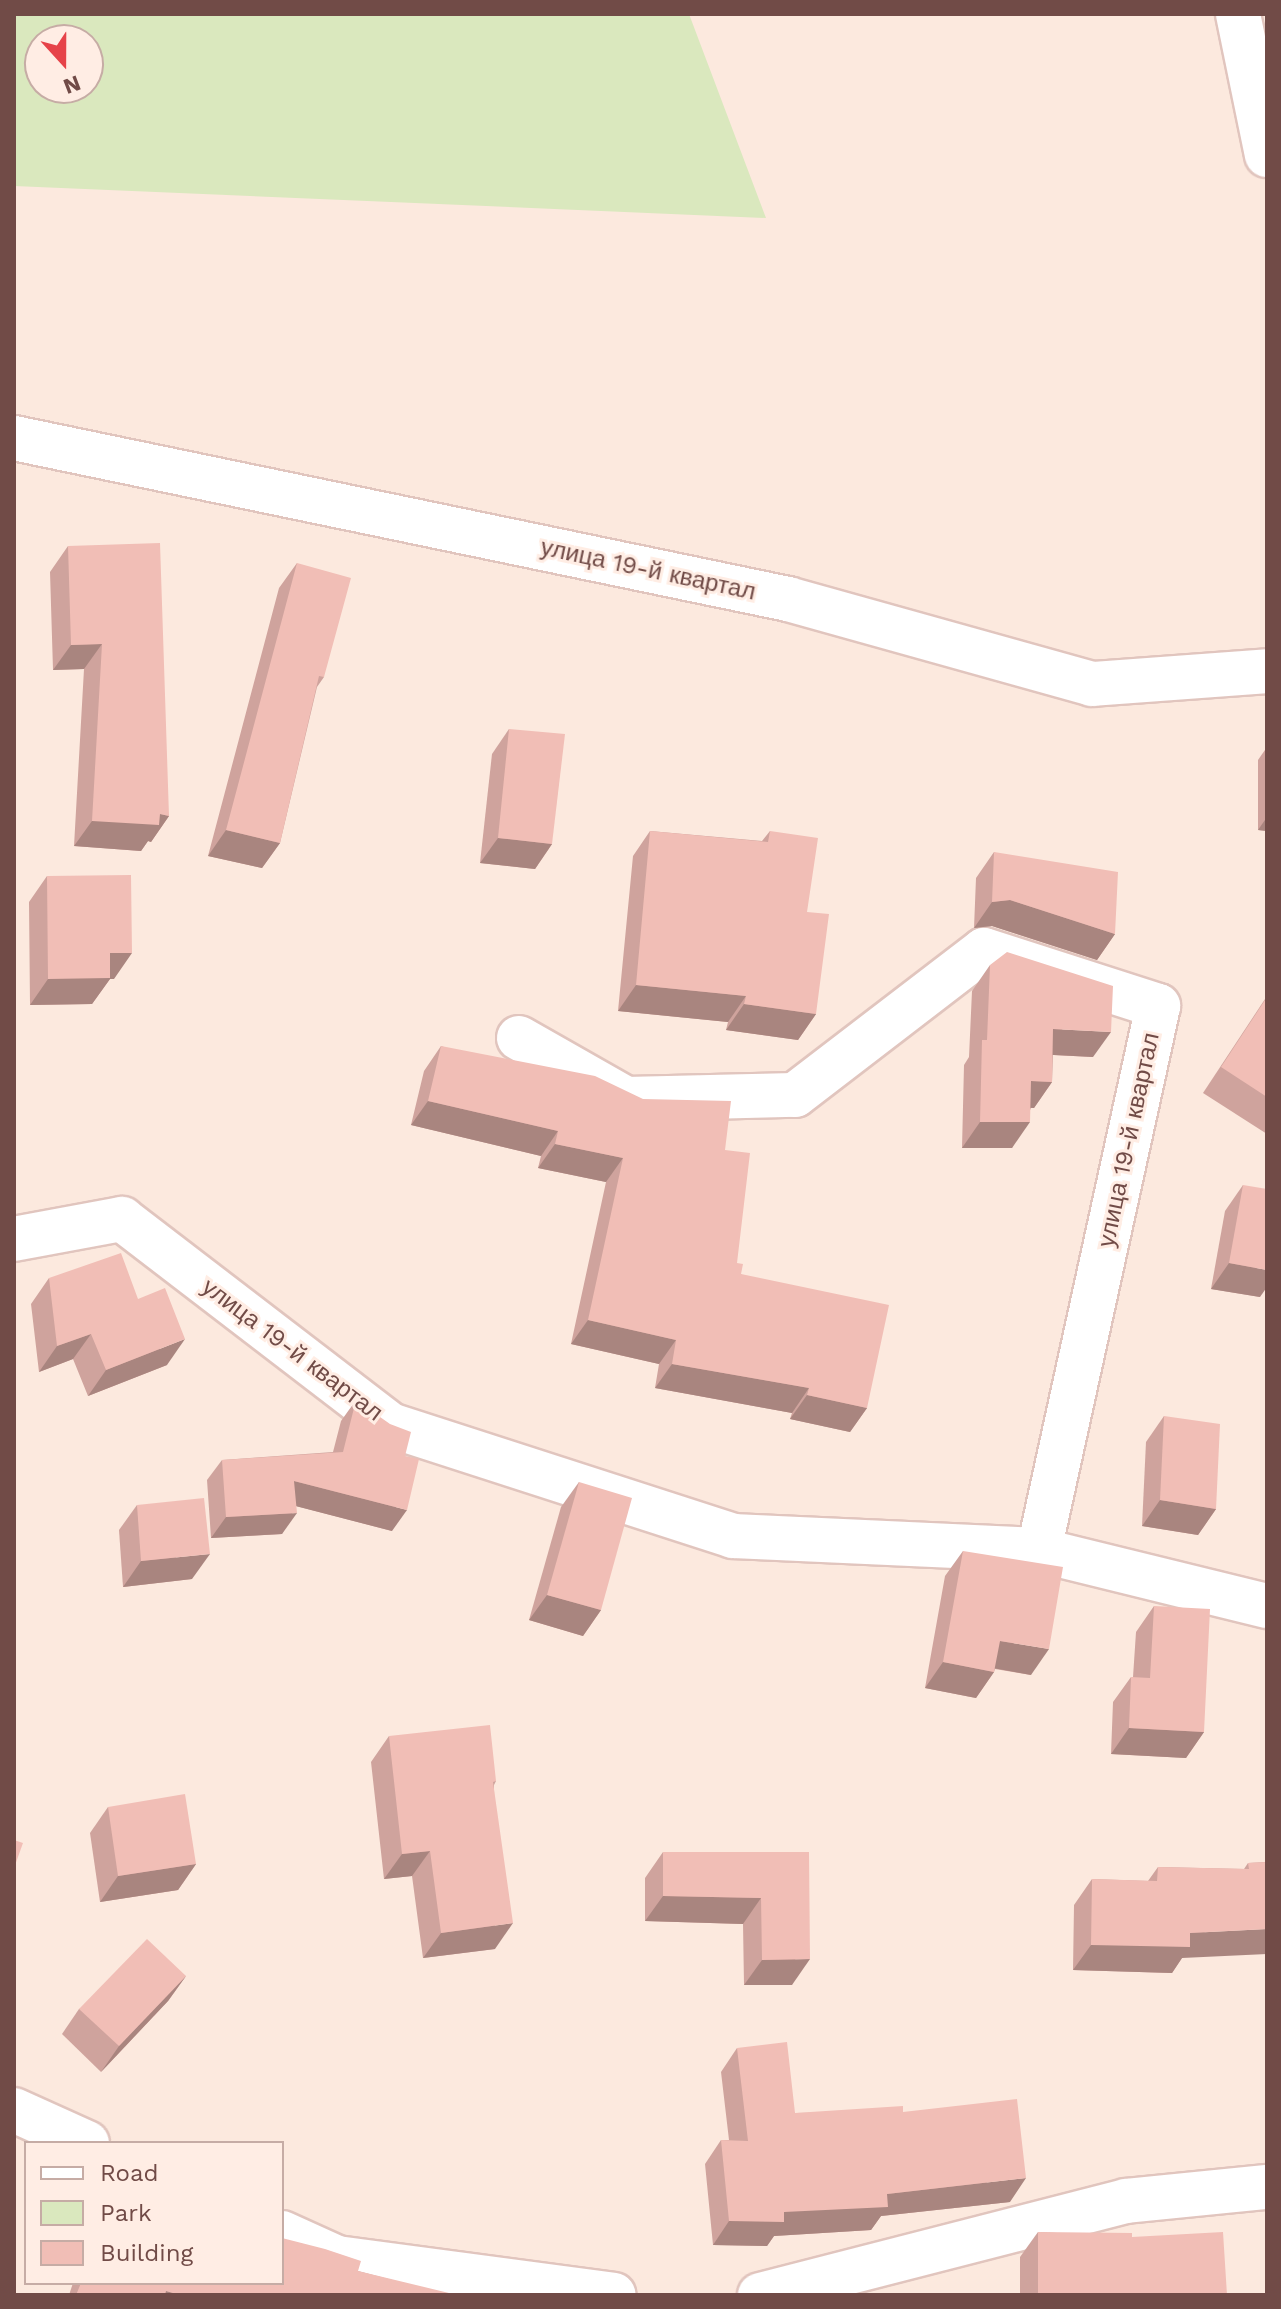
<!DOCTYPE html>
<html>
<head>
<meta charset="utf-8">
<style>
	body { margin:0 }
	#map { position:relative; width:1281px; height:2309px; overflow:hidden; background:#fce9de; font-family:"Work Sans",sans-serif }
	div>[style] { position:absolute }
	.green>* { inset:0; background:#dae8be }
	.roads { filter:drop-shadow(2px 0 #e1c5be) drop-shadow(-2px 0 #e1c5be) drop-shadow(0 2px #e1c5be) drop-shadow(0 -2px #e1c5be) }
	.street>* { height:44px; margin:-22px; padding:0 22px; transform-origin:22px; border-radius:22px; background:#fff }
	.wall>* { inset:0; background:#cfa39d }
	.shaded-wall>* { inset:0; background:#a9857f }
	.building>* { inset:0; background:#f1beb6 }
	span { translate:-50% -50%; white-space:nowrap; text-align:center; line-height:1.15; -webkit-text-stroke:6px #ffede4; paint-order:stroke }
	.street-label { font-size:24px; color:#714b47 }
	.frame { position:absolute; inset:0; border:16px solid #714b47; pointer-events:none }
	.legend { position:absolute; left:24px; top:2141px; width:260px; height:144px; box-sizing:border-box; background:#ffede4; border:2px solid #c6aca5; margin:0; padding:10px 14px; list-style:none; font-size:24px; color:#714b47 }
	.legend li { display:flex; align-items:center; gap:16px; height:40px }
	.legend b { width:40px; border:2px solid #c6aca5 }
	.north { position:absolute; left:24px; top:24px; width:80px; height:80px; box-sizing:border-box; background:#ffede4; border:2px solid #c6aca5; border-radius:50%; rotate:159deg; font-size:22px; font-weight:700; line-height:32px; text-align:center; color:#714b47 }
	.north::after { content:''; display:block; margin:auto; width:28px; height:36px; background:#e64349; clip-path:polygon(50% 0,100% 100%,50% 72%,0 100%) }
</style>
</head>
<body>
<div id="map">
	<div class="green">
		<i style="clip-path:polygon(evenodd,14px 14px,689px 14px,766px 218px,14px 186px,14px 14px,40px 40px,88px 40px,88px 88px,40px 88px,40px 40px)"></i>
	</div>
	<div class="roads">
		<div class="street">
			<i style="left:1238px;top:14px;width:144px;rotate:78.4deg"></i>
			<i style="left:14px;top:438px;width:791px;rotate:11.75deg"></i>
			<i style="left:788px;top:599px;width:316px;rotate:15.6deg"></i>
			<i style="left:1092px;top:684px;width:175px;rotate:-4.2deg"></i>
			<i style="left:519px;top:1038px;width:123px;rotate:29.7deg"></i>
			<i style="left:626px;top:1099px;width:169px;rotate:-1.4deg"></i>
			<i style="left:795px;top:1095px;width:238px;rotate:-37.5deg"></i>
			<i style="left:984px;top:950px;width:183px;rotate:17.8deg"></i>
			<i style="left:1158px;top:1006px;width:557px;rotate:102.34deg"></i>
			<i style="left:14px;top:1239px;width:110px;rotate:-10.5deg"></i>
			<i style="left:122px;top:1219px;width:338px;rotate:37.5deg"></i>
			<i style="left:390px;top:1425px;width:361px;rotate:17.9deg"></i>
			<i style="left:733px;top:1536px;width:306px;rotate:2.6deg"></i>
			<i style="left:1039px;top:1550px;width:235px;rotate:13.8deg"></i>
			<i style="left:14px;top:2110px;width:80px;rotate:24.3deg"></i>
			<i style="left:282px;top:2233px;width:60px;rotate:24.4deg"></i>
			<i style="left:337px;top:2258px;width:279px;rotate:7.6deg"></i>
			<i style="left:760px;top:2295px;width:378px;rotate:-14.4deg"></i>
			<i style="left:1126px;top:2201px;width:142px;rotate:-5.7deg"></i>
		</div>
	</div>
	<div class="wall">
		<i style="clip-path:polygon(68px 546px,169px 816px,151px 842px,148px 841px,141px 851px,74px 846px,84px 669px,53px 670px,50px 572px)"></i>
		<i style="clip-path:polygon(297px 563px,324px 677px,317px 687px,280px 843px,262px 868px,208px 856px,279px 588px)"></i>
		<i style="clip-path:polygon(509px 729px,552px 844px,535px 869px,480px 863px,492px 754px)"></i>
		<i style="clip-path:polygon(1267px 747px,1267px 831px,1258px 830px,1258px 760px)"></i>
		<i style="clip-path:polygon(650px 831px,762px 841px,770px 831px,807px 912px,816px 1014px,798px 1040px,726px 1030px,728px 1022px,618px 1011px,633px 856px)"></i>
		<i style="clip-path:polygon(994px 852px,1115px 934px,1097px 960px,992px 926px,974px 928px,976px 878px)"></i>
		<i style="clip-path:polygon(47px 876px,114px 979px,110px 979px,92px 1004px,30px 1005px,29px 902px)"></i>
		<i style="clip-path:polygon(990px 965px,1093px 1057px,1053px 1055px,1052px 1082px,1034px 1108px,1031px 1108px,1012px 1148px,962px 1148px,964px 1065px,969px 1057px,972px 991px)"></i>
		<i style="clip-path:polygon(1267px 996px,1267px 1134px,1203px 1093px)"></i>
		<i style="clip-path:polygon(441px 1046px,725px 1150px,737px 1263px,741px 1274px,867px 1408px,850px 1432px,790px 1419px,792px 1413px,655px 1388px,659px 1364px,571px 1344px,606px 1182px,538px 1168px,541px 1156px,411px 1125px,424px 1071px)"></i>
		<i style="clip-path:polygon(1243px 1185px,1260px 1297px,1211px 1289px,1225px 1211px)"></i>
		<i style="clip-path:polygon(49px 1278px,138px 1299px,167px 1365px,88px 1396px,73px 1359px,39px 1372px,31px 1304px)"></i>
		<i style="clip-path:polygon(356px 1400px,405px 1456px,392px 1531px,296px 1506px,282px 1534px,211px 1538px,207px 1480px,222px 1460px,333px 1452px,341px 1421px)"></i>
		<i style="clip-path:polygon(1164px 1416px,1216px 1509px,1198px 1535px,1142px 1526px,1146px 1442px)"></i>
		<i style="clip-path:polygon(579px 1482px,601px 1610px,583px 1636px,529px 1620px,561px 1507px)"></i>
		<i style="clip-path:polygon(137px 1505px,192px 1579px,123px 1587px,119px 1530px)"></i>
		<i style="clip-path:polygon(963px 1551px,1031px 1675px,995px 1669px,994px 1672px,976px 1698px,925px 1688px,945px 1576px)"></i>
		<i style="clip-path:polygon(1154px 1606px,1204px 1732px,1186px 1758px,1111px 1754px,1113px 1702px,1131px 1677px,1133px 1677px,1136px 1632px)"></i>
		<i style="clip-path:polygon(389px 1736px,496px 1781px,494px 1785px,495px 1949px,423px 1958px,412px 1876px,384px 1879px,371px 1762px)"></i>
		<i style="clip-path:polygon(108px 1807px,196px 1864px,178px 1890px,100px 1902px,90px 1833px)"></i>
		<i style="clip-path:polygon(663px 1852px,809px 1852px,792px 1985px,744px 1985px,743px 1924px,645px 1921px,645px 1878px)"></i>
		<i style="clip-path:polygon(1267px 1862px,1182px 1958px,1172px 1973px,1073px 1970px,1074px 1905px,1092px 1879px,1148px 1881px,1158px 1867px,1244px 1869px,1248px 1863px)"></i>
		<i style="clip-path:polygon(186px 1976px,168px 2001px,101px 2072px,62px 2034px,79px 2009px)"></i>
		<i style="clip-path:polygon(737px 2048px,795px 2113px,903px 2112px,1010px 2202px,881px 2216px,871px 2230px,774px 2236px,767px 2246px,713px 2245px,705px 2164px,721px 2140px,729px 2140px,721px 2072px)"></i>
		<i style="clip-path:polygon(1038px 2232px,1132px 2237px,1227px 2295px,1020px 2295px,1020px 2257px)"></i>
		<i style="clip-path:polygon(358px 2271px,449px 2295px,69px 2295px,73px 2283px,282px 2283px)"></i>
	</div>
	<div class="shaded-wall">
		<i style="clip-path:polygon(102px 644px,84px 669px,53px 670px,71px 645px)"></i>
		<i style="clip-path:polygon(160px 814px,169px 816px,151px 842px,148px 841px,141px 851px,74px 846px,92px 821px)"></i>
		<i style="clip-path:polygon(1267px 817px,1267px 831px,1258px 830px)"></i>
		<i style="clip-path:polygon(226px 830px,280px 843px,262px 868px,208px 856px)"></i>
		<i style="clip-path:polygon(498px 838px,552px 844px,535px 869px,480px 863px)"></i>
		<i style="clip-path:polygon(1010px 900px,1115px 934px,1097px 960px,992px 926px,974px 928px,992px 902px)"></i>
		<i style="clip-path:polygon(110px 953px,132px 953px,114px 979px,110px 979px,92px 1004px,30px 1005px,48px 979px)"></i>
		<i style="clip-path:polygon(636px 985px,746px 996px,728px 1022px,618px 1011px)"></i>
		<i style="clip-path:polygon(744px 1004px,816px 1014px,798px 1040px,726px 1030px)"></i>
		<i style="clip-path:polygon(1053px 1029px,1111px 1032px,1093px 1057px,1035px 1054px)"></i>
		<i style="clip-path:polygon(1031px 1081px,1052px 1082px,1034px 1108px,1013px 1107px)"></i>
		<i style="clip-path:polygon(428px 1101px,558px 1131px,541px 1156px,411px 1125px)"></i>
		<i style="clip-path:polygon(980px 1122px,1030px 1122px,1012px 1148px,962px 1148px)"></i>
		<i style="clip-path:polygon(555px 1144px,623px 1158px,606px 1182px,538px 1168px)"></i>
		<i style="clip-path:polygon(1229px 1263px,1267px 1270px,1267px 1287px,1260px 1297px,1211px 1289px)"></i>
		<i style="clip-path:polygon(588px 1320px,676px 1340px,659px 1364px,571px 1344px)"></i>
		<i style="clip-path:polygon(91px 1334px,73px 1359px,39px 1372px,57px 1346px)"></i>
		<i style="clip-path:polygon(185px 1339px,167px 1365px,88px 1396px,106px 1370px)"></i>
		<i style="clip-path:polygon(672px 1364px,809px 1388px,792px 1413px,655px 1388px)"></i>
		<i style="clip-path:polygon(807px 1395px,867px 1408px,850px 1432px,790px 1419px)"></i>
		<i style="clip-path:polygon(294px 1481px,407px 1510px,392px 1531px,280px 1502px)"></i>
		<i style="clip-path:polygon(1160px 1500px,1216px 1509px,1198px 1535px,1142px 1526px)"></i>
		<i style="clip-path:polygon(297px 1513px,282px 1534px,211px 1538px,226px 1517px)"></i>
		<i style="clip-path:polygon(210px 1554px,192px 1579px,123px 1587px,141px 1561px)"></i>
		<i style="clip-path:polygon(547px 1595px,601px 1610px,583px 1636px,529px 1620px)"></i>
		<i style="clip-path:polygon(1000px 1641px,1049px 1649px,1031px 1675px,982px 1666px)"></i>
		<i style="clip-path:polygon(943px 1662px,994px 1672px,976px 1698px,925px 1688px)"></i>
		<i style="clip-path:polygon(1129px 1728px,1204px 1732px,1186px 1758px,1111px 1754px)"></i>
		<i style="clip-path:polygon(430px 1851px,412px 1876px,384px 1879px,402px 1854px)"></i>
		<i style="clip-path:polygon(196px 1864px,178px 1890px,100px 1902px,118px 1876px)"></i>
		<i style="clip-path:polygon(663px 1896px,761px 1898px,743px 1924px,645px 1921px)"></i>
		<i style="clip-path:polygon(513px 1923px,495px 1949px,423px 1958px,441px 1933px)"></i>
		<i style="clip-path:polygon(1267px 1929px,1267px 1954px,1182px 1958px,1172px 1973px,1073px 1970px,1091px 1945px,1190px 1933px)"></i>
		<i style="clip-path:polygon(810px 1959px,792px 1985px,744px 1985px,762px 1960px)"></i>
		<i style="clip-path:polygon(186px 1976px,168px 2001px,101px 2072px,119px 2046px)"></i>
		<i style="clip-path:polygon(1026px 2178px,1010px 2202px,881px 2216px,871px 2230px,774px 2236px,767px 2246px,713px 2245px,729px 2221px,887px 2194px)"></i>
		<i style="clip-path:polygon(166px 2291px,180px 2295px,163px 2295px)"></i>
	</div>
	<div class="building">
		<i style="clip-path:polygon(160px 543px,169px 816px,160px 814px,159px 825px,92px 821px,102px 644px,71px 645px,68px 546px)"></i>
		<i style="clip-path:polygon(297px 563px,351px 578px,324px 677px,319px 676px,280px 843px,226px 830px)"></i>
		<i style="clip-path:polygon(509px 729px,565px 734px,552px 844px,498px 838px)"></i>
		<i style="clip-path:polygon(650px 831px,768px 842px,770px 831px,818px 838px,807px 912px,829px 914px,816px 1014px,744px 1004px,746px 996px,636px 985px)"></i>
		<i style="clip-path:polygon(994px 852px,1118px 872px,1115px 934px,1010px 900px,992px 902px)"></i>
		<i style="clip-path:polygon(131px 875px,132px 953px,110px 953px,110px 978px,48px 979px,47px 876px)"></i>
		<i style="clip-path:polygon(1007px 952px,1113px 986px,1111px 1032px,1053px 1029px,1052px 1082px,1031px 1081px,1030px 1122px,980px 1122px,982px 1040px,987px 1040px,990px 965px)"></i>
		<i style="clip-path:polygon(1267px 997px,1267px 1097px,1221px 1067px)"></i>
		<i style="clip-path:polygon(441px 1046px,595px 1076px,643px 1099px,731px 1101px,725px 1150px,750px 1153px,737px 1263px,743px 1264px,741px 1274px,889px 1305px,867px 1408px,807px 1395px,809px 1388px,672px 1364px,676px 1340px,588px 1320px,623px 1158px,555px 1144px,558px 1131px,428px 1101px)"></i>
		<i style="clip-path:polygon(1243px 1185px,1267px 1189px,1267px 1270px,1229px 1263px)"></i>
		<i style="clip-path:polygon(121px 1253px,138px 1299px,165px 1288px,185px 1339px,106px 1370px,91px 1334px,57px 1346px,49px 1278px)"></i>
		<i style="clip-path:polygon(356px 1400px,390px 1424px,411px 1432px,405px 1456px,419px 1459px,407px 1510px,294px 1481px,297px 1513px,226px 1517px,222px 1460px,343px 1452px)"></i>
		<i style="clip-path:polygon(1164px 1416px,1220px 1424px,1216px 1509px,1160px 1500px)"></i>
		<i style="clip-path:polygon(579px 1482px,632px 1498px,601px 1610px,547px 1595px)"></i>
		<i style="clip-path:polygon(204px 1498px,210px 1554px,141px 1561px,137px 1505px)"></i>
		<i style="clip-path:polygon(963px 1551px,1063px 1567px,1049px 1649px,1000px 1641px,994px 1672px,943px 1662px)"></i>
		<i style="clip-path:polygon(1154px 1606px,1210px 1609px,1204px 1732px,1129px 1728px,1131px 1677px,1150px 1678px)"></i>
		<i style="clip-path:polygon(490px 1725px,496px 1781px,493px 1782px,513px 1923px,441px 1933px,430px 1851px,402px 1854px,389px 1736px)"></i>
		<i style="clip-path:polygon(185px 1794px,196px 1864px,118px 1876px,108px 1807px)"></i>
		<i style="clip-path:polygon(14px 1840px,23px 1843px,14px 1868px)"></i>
		<i style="clip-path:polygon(663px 1852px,809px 1852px,810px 1959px,762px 1960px,761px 1898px,663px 1896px)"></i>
		<i style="clip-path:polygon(1267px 1862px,1267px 1929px,1190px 1933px,1190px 1947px,1091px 1945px,1092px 1879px,1157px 1881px,1158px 1867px,1249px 1869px,1248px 1863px)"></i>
		<i style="clip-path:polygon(147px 1939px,186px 1976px,119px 2046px,79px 2009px)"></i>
		<i style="clip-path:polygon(787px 2042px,795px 2113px,903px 2106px,903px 2112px,1017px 2099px,1026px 2178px,887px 2194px,888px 2207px,784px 2212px,784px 2222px,729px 2221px,721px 2140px,748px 2141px,737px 2048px)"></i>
		<i style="clip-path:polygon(1038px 2232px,1132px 2233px,1132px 2237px,1223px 2232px,1227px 2295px,1038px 2295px)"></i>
		<i style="clip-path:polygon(282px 2238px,325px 2249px,361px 2261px,358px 2271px,449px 2293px,449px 2295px,180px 2295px,166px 2291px,165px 2295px,76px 2295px,81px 2283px,282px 2283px)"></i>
	</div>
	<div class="street-label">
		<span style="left:648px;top:570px;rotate:12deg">улица 19-й квартал</span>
		<span style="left:1129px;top:1140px;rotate:-78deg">улица 19-й квартал</span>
		<span style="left:292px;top:1350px;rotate:37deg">улица 19-й квартал</span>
	</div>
	<div class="frame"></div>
	<ul class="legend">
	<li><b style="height:10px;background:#fff"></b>Road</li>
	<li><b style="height:22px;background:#dae8be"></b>Park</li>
	<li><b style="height:22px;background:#f1beb6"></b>Building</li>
	</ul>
	<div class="north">N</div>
</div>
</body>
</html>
